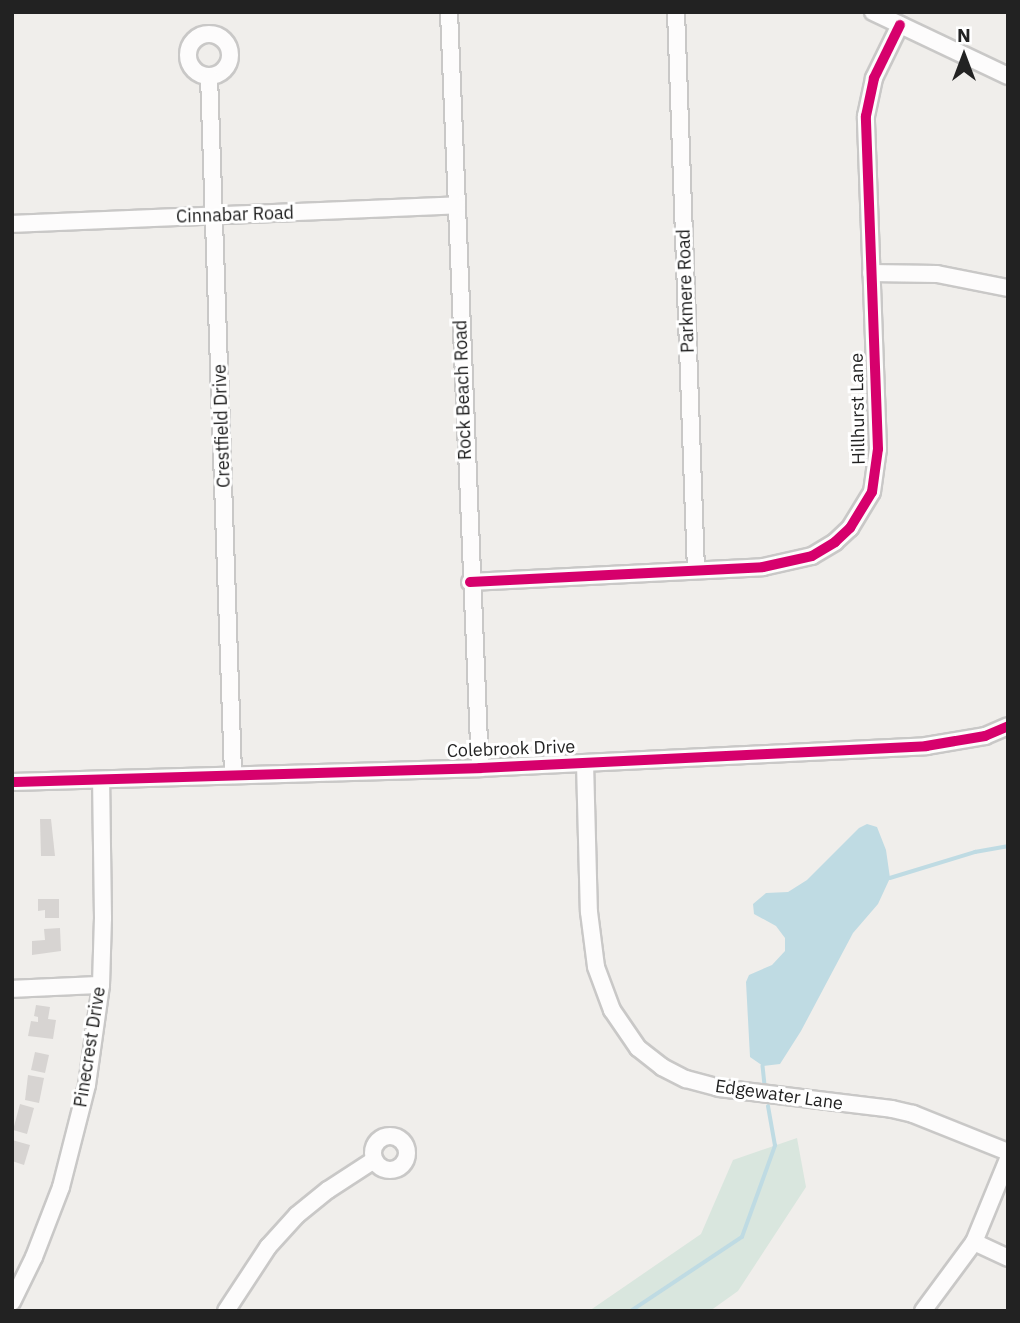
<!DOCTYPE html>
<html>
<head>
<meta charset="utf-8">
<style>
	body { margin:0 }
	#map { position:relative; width:1020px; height:1323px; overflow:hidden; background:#f0eeeb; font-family:"IBM Plex Sans",sans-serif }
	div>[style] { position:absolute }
	.wetland>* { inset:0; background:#d9e6de }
	.water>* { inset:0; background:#bfdbe3 }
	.stream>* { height:3.5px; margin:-1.75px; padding:0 1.75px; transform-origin:1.75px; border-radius:1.75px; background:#bfdbe3 }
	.building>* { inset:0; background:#d7d4d2 }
	.roads { filter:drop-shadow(2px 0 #c9c8c7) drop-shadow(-2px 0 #c9c8c7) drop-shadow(0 2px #c9c8c7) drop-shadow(0 -2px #c9c8c7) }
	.minor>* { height:16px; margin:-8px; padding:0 8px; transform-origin:8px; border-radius:8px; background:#fdfcfc }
	.minor>.ring { margin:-8px; padding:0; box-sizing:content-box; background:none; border:16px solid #fdfcfc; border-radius:50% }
	.cycleway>* { height:10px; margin:-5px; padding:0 5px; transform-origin:5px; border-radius:5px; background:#d6006c }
	span { translate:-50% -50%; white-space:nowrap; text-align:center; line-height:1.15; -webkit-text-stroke:6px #fff; paint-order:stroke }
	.street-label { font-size:18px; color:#222 }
	.frame { position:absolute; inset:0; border:14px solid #222; pointer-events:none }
	.north { position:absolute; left:929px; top:21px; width:70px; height:70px; -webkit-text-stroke:5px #fff; paint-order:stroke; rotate:0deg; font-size:19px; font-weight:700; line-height:28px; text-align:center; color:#222 }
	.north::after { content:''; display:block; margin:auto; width:24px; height:32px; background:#222; clip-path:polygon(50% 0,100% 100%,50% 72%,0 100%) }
</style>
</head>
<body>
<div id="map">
	<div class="wetland">
		<i style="clip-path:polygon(797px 1138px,806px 1187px,738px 1291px,710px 1311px,589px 1311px,701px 1234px,733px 1160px)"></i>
	</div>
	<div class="water">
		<i style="clip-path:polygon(867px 824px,877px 827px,886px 850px,890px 878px,878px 904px,853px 933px,801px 1031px,780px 1064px,763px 1066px,750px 1057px,746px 982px,749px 975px,772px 965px,785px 951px,785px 938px,776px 926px,754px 914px,753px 904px,766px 893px,788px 892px,807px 880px,859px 828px)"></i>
	</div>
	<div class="stream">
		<i style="left:890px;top:878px;width:89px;rotate:-17deg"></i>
		<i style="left:975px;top:852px;width:34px;rotate:-10deg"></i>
		<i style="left:763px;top:1066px;width:19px;rotate:84deg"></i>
		<i style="left:631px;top:1311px;width:133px;rotate:-33.7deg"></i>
		<i style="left:742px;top:1237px;width:97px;rotate:-70.1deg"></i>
		<i style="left:775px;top:1146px;width:40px;rotate:-100deg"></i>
	</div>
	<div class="building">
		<i style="clip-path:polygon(40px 819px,51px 819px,55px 856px,41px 856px)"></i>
		<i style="clip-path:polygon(38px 899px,59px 899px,59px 918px,45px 918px,45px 910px,38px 911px)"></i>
		<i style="clip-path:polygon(60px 928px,61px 951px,32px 955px,32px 941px,45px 940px,44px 929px)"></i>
		<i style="clip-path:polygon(36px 1005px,50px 1007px,48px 1019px,56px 1020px,53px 1039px,28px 1036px,31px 1021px,38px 1022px,38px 1017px,34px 1016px)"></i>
		<i style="clip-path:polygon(35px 1052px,49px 1055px,45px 1073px,31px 1070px)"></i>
		<i style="clip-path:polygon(28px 1075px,44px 1078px,39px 1103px,25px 1100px)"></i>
		<i style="clip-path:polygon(20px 1104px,34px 1108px,27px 1134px,13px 1130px)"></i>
		<i style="clip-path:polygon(12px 1140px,30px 1145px,24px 1165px,12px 1161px)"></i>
	</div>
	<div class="roads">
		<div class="minor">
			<i style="left:449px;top:12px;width:757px;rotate:87.65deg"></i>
			<i style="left:676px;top:12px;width:558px;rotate:87.95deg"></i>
			<i style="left:873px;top:12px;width:149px;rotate:25.4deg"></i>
			<i class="ring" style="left:188px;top:34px;width:26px;height:26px"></i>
			<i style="left:209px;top:76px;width:699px;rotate:88.03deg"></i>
			<i style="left:12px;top:224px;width:445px;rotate:-2.4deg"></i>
			<i style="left:871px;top:273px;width:66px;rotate:0.9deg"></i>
			<i style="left:937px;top:274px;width:72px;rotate:11.2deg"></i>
			<i style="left:470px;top:582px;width:293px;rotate:-2.9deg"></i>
			<i style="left:763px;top:567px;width:50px;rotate:-12.7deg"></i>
			<i style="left:812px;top:556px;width:27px;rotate:-31deg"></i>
			<i style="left:835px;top:542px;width:21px;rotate:-43deg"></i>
			<i style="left:850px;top:528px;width:42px;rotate:-58.6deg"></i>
			<i style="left:872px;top:492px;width:43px;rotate:-82.1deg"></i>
			<i style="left:878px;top:449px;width:333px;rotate:-92.1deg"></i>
			<i style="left:866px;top:116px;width:39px;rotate:-78deg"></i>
			<i style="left:874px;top:78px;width:59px;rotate:-63.9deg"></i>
			<i style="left:585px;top:763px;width:149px;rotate:88.5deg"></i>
			<i style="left:589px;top:912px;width:55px;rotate:82.7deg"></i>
			<i style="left:596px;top:967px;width:46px;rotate:69.6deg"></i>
			<i style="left:612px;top:1010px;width:46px;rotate:55.6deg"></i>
			<i style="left:638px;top:1048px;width:31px;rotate:38deg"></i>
			<i style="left:662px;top:1067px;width:27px;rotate:27deg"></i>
			<i style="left:686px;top:1079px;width:34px;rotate:15deg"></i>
			<i style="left:719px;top:1088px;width:174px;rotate:6.9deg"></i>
			<i style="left:892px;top:1109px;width:22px;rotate:13deg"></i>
			<i style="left:913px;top:1114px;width:102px;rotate:21.8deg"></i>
			<i style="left:12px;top:782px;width:468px;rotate:-1.7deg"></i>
			<i style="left:480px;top:768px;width:447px;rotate:-2.8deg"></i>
			<i style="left:926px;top:746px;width:60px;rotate:-9.6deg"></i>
			<i style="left:985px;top:736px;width:25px;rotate:-23deg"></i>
			<i style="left:12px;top:989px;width:89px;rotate:-2.6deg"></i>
			<i class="ring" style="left:373px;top:1136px;width:18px;height:18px"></i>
			<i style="left:974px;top:1242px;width:38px;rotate:25deg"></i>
			<i style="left:12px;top:1302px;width:50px;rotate:-63.9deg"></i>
			<i style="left:34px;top:1257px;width:75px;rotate:-68.9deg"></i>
			<i style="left:61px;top:1187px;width:105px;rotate:-75.7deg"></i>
			<i style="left:87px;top:1085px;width:101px;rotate:-82deg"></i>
			<i style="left:101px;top:985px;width:67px;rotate:-88.3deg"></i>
			<i style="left:103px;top:918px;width:138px;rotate:-90.8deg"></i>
			<i style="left:226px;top:1311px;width:77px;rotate:-56.7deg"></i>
			<i style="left:268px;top:1247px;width:43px;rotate:-47.8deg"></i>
			<i style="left:297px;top:1215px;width:40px;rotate:-39deg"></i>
			<i style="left:328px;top:1190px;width:55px;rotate:-33.1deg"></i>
			<i style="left:923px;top:1311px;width:86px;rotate:-53.5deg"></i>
			<i style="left:974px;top:1242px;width:90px;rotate:-67.7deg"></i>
		</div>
	</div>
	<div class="cycleway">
		<i style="left:470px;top:582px;width:293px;rotate:-2.9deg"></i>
		<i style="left:763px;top:567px;width:50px;rotate:-12.7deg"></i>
		<i style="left:812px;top:556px;width:27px;rotate:-31deg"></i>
		<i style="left:835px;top:542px;width:21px;rotate:-43deg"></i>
		<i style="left:850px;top:528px;width:42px;rotate:-58.6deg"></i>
		<i style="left:872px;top:492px;width:43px;rotate:-82.1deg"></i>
		<i style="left:878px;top:449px;width:333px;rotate:-92.1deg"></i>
		<i style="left:866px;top:116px;width:39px;rotate:-78deg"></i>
		<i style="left:874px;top:78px;width:59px;rotate:-63.9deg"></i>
		<i style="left:12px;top:782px;width:468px;rotate:-1.7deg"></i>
		<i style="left:480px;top:768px;width:447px;rotate:-2.8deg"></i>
		<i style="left:926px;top:746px;width:60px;rotate:-9.6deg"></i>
		<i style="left:985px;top:736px;width:25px;rotate:-23deg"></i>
	</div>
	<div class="street-label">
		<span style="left:235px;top:215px;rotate:-2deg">Cinnabar Road</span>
		<span style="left:686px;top:291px;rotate:-92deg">Parkmere Road</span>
		<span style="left:463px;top:390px;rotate:-92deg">Rock Beach Road</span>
		<span style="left:858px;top:409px;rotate:-91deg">Hillhurst Lane</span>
		<span style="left:222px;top:426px;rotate:-92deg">Crestfield Drive</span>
		<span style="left:511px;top:749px;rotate:-2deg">Colebrook Drive</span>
		<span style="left:90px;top:1047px;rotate:-81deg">Pinecrest Drive</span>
		<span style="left:779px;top:1095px;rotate:8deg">Edgewater Lane</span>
	</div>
	<div class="frame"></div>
	<div class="north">N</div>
</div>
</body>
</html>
